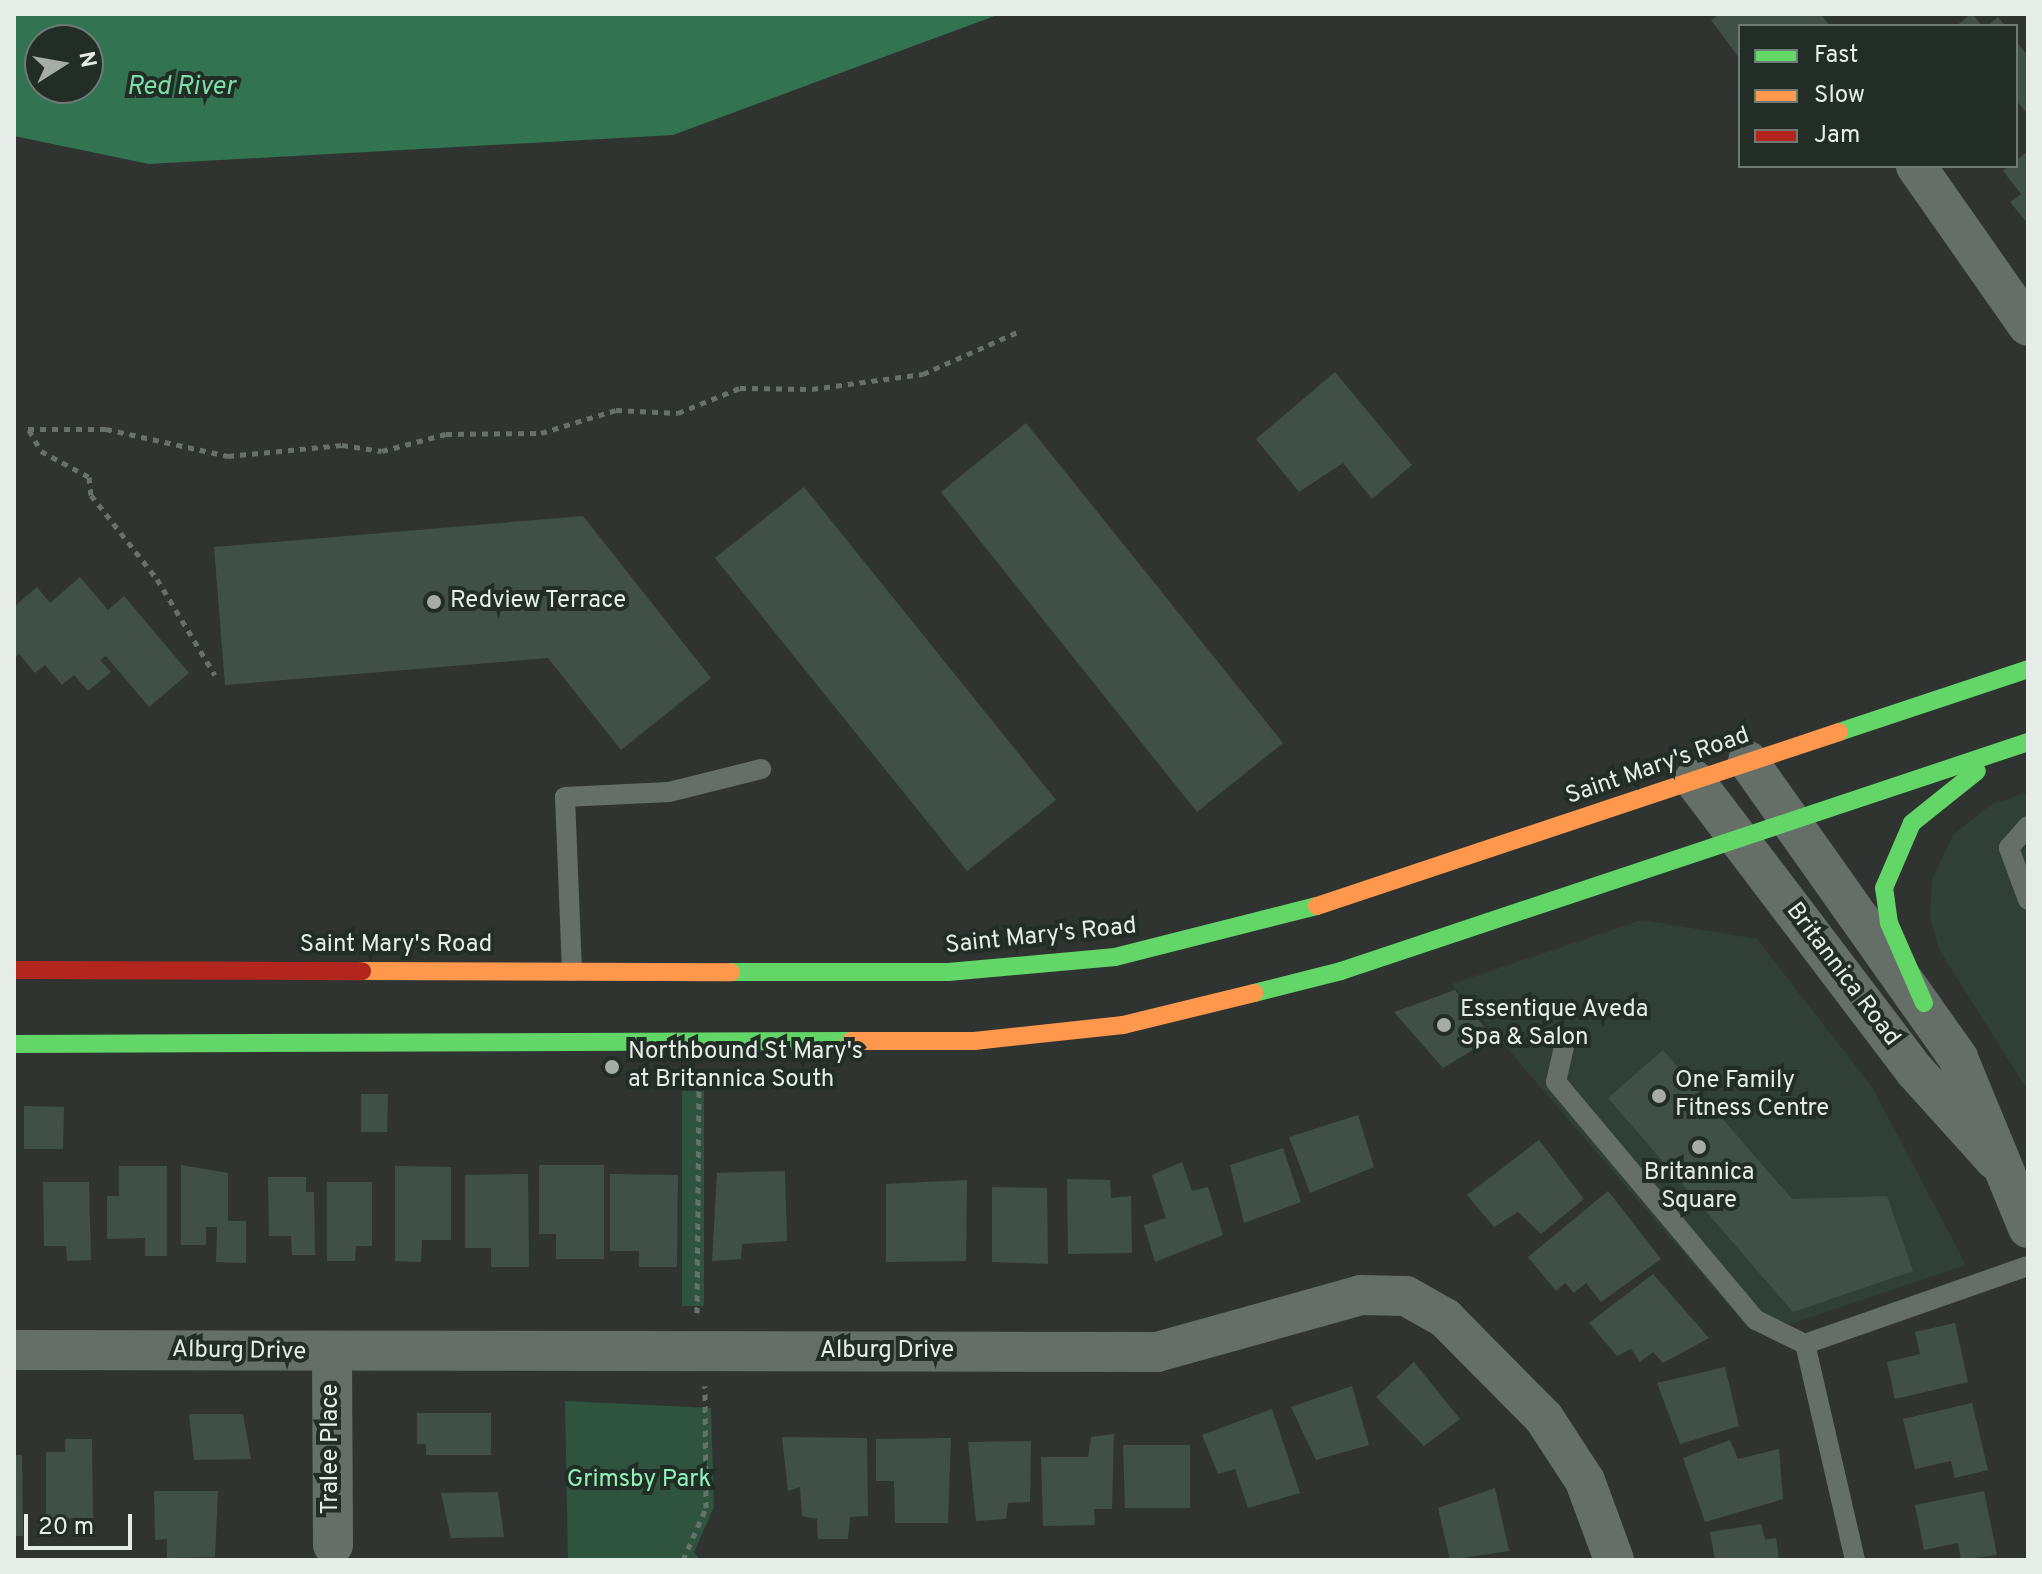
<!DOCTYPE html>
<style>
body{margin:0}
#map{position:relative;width:2042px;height:1574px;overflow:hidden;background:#2f3431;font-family:Overpass,sans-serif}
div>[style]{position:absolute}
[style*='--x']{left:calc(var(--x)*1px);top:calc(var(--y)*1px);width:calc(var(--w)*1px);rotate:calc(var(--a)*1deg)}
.built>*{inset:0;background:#314036}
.green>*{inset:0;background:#2e533e}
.water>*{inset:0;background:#327351}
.building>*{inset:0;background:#405048}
.path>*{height:5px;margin-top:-2.5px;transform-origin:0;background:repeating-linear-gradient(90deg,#68706b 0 6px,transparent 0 12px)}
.lane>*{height:20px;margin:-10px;padding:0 10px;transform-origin:10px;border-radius:10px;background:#656f68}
.street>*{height:40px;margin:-20px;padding:0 20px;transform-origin:20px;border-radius:20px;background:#656f68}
.fast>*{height:18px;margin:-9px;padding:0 9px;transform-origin:9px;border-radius:9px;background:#63d668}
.slow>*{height:18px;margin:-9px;padding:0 9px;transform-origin:9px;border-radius:9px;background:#ff974d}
.jam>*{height:18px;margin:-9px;padding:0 9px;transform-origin:9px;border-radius:9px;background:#b3261e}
.dots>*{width:22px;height:22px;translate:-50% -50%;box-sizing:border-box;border:4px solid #222d26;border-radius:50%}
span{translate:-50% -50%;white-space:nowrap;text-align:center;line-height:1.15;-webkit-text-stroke:8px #222d26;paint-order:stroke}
.poi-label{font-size:24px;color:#e6ede8}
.left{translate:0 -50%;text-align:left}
.street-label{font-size:24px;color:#e6ede8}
.park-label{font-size:24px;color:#8ff2b9}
.water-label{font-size:26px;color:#7cdfa7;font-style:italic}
.frame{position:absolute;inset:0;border:16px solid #e6ede8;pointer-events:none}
.legend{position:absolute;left:1738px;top:24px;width:280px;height:144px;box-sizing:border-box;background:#222d26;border:2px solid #707a74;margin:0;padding:10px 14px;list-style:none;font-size:24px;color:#e6ede8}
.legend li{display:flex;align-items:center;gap:16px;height:40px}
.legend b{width:40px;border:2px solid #707a74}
.north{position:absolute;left:24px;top:24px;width:80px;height:80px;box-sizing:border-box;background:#222d26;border:2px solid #707a74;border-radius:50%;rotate:79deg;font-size:22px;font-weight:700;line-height:32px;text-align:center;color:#e6ede8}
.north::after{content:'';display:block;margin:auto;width:28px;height:36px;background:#a6aca8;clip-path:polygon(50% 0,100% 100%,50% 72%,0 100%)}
.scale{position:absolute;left:24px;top:1514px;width:108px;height:36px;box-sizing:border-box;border:4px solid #e6ede8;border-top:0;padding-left:10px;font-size:24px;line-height:28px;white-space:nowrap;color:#e6ede8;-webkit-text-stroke:6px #222d26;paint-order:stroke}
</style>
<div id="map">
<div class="built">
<div style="clip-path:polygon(2028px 792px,2028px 1091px,1939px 949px,1930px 916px,1932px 880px,1953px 835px,1990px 805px)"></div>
<div style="clip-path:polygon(1642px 920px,1757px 939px,1872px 1087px,1966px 1265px,1778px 1328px,1780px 1334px,1749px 1329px,1452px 984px)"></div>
</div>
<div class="green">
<div style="clip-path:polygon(682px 1091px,704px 1091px,704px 1306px,682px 1306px)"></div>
<div style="clip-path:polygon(565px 1401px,711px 1408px,714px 1507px,694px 1552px,700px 1560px,568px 1560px)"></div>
</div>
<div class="water">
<div style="clip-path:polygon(evenodd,14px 14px,1000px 14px,673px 135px,149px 164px,14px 136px,14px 14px,40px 40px,88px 40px,88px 88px,40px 88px,40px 40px)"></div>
</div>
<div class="building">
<div style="clip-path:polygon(1720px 14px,1821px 14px,1830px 26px,1740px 26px,1740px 59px,1711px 20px)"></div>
<div style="clip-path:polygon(1973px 14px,1982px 26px,1956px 26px,1971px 14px)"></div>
<div style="clip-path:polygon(1998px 17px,2005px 26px,1987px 26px)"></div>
<div style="clip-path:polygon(2016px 41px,2028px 56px,2028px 115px,2016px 100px)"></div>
<div style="clip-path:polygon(2028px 151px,2028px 224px,2010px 202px,2021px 194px,2003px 171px)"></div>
<div style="clip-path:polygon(1335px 372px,1412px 465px,1372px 499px,1343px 463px,1299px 492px,1256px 439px)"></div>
<div style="clip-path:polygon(1026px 423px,1283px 743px,1197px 812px,941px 492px)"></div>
<div style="clip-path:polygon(804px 487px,1056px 800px,967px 871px,715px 558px)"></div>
<div style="clip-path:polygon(583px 516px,711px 678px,621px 750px,548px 658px,225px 685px,214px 547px)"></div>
<div style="clip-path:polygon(80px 577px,108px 610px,124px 596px,189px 673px,149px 707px,106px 656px,100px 660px,111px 672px,88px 691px,74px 675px,62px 685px,45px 665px,35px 673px,19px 654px,14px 658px,14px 607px,37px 587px,50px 603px)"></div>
<div style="clip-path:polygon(1455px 990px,1493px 1038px,1443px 1068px,1394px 1012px)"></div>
<div style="clip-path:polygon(1663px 1050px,1792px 1199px,1887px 1196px,1913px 1271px,1793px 1312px,1608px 1098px)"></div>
<div style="clip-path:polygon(361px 1094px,388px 1094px,387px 1132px,361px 1132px)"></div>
<div style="clip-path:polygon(24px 1106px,64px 1107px,63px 1149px,24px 1149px)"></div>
<div style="clip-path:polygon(1358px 1115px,1374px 1167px,1310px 1193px,1289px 1137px)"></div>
<div style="clip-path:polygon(1539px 1140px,1584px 1199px,1541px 1234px,1518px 1212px,1494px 1227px,1467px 1195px)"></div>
<div style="clip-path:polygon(1283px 1148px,1301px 1202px,1244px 1223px,1230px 1165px)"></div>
<div style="clip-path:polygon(1182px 1162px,1192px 1191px,1208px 1187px,1223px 1235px,1155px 1262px,1144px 1225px,1166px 1218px,1152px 1175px)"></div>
<div style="clip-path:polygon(181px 1165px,228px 1173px,228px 1221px,246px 1221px,246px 1263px,216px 1262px,217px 1227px,206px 1227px,206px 1245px,181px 1245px)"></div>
<div style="clip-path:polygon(539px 1165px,604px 1165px,604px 1259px,556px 1259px,556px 1234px,539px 1234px)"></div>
<div style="clip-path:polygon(119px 1166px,167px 1166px,167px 1256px,145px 1256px,145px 1238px,107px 1239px,107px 1196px,119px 1196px)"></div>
<div style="clip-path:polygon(395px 1166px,451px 1167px,451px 1240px,422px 1240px,421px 1262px,395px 1261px)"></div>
<div style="clip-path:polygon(785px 1171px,787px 1241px,742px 1244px,741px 1259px,712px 1261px,717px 1173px)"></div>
<div style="clip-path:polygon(528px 1174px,529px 1267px,491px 1267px,491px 1248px,465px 1248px,465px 1175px)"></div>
<div style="clip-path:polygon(610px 1174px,678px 1175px,677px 1267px,639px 1267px,639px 1251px,610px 1251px)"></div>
<div style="clip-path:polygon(268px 1177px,306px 1177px,306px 1192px,314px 1192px,315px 1255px,292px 1255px,291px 1236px,269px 1236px)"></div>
<div style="clip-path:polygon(1067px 1179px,1110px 1180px,1111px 1198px,1131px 1196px,1132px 1253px,1068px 1254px)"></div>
<div style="clip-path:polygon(967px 1180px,966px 1261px,886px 1262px,886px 1184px)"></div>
<div style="clip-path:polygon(43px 1182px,89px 1182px,91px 1260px,67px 1261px,66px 1246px,44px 1246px)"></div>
<div style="clip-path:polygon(327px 1182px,372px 1182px,372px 1246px,356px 1246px,355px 1261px,327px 1261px)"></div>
<div style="clip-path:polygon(992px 1187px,1047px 1188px,1048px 1264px,992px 1262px)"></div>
<div style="clip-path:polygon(1608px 1191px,1661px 1259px,1601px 1302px,1586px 1283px,1574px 1293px,1565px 1283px,1556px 1291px,1528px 1257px)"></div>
<div style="clip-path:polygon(1653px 1274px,1709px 1338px,1663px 1363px,1653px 1352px,1640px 1362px,1631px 1349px,1617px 1356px,1589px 1323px)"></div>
<div style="clip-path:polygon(1955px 1323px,1968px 1382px,1895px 1399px,1887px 1362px,1920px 1354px,1915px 1332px)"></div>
<div style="clip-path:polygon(1414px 1362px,1460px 1419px,1424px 1446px,1376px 1397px)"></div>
<div style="clip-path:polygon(1725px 1367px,1739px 1426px,1680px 1444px,1657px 1383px)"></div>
<div style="clip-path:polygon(1352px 1386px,1369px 1445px,1316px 1460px,1291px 1407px)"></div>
<div style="clip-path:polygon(1972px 1403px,1988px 1470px,1955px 1478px,1951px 1461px,1915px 1469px,1903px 1419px)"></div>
<div style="clip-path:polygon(1272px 1409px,1300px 1493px,1248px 1508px,1235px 1469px,1218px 1474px,1202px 1435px)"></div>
<div style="clip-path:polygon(417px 1413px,491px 1413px,491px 1455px,426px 1455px,426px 1444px,417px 1444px)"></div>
<div style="clip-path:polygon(189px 1414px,243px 1414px,251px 1459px,194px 1460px)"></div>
<div style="clip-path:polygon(1114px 1434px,1112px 1509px,1094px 1509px,1095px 1525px,1043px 1526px,1041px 1457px,1088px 1457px,1091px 1437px)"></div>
<div style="clip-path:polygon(782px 1437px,867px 1438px,868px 1516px,850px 1517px,848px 1539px,818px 1539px,817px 1519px,802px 1516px,800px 1487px,788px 1491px)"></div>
<div style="clip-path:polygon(951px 1438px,948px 1523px,895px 1523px,894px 1481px,876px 1481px,876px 1439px)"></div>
<div style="clip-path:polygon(65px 1439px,92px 1439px,93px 1518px,46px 1519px,46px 1452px,65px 1452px)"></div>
<div style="clip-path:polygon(1730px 1440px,1738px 1459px,1779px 1449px,1783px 1499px,1705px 1522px,1683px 1458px)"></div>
<div style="clip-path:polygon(1031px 1441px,1030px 1502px,1008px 1503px,1006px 1519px,976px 1521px,968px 1442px)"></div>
<div style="clip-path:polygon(1123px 1445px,1190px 1445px,1190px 1508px,1125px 1508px)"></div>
<div style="clip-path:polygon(14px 1455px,22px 1455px,23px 1536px,14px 1536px)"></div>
<div style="clip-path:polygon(1495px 1488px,1509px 1551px,1450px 1560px,1438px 1508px)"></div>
<div style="clip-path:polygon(154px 1491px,218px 1491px,215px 1557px,167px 1558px,167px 1539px,155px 1540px)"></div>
<div style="clip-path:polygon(1984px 1491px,1997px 1555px,1961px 1560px,1958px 1543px,1924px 1550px,1915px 1505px)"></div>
<div style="clip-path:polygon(498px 1492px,504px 1537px,451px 1538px,441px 1493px)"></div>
<div style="clip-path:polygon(1761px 1524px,1765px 1540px,1776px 1538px,1779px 1560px,1715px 1560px,1710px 1532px)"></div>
</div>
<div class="path">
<div style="--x:28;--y:429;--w:78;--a:0"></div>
<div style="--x:106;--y:429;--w:125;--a:12.5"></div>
<div style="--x:228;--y:456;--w:115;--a:-5.5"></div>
<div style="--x:342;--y:445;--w:40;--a:8.5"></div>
<div style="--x:382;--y:451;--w:66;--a:-14.9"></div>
<div style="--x:446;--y:434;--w:95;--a:-0.6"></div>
<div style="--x:541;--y:433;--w:78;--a:-17"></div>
<div style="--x:616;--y:410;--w:62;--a:2.8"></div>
<div style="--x:678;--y:413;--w:67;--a:-22"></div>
<div style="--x:740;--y:388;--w:72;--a:0.8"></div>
<div style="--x:812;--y:389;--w:112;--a:-7.7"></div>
<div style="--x:923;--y:374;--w:108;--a:-24"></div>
<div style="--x:29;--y:430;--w:24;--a:60"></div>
<div style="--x:41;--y:451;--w:55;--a:28.4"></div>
<div style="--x:89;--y:477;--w:18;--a:84"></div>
<div style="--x:91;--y:495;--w:107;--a:51.8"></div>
<div style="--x:157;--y:579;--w:112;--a:58.9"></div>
<div style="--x:697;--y:1313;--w:234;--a:-89.5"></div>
<div style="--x:683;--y:1560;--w:57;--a:-66.1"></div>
<div style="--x:706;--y:1508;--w:122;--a:-90.5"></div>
</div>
<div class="lane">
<div style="--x:2028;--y:826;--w:29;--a:131"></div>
<div style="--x:2009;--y:848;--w:55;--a:69.9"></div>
<div style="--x:572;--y:971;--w:174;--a:-92.3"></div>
<div style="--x:565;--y:797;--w:104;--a:-2.8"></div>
<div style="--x:669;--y:792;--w:95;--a:-14"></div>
<div style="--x:1566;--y:1038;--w:45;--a:102.8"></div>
<div style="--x:1556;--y:1082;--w:311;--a:50"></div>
<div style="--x:1756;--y:1320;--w:55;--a:26.1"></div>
<div style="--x:1855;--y:1560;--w:222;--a:-103"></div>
<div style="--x:1805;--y:1344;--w:236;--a:-19.3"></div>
</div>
<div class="street">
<div style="--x:1916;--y:166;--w:195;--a:55"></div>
<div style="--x:1748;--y:761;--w:364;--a:54.7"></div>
<div style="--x:1958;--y:1058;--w:184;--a:67.6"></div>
<div style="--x:1694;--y:780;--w:365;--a:52.8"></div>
<div style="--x:1915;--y:1071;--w:120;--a:48"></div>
<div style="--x:14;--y:1350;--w:1143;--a:0.1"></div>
<div style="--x:1157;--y:1352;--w:212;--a:-15.6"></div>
<div style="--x:1361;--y:1295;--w:45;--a:1.3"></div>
<div style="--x:1406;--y:1296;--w:45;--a:29.4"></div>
<div style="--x:1445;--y:1318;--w:141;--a:45.3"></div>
<div style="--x:1544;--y:1418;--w:75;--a:56.9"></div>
<div style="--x:1585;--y:1481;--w:84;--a:69.8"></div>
<div style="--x:332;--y:1353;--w:192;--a:89.7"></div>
</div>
<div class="fast">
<div style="--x:1839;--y:732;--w:199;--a:-18.4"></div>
<div style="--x:731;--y:972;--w:217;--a:0"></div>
<div style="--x:948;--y:972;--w:168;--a:-5.1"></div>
<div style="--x:1115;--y:957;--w:208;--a:-14.2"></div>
<div style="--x:1254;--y:993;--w:90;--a:-14.2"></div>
<div style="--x:1341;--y:971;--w:724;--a:-18.43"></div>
<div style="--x:1924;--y:1003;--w:87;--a:-113.6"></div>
<div style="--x:1889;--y:923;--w:35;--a:-98"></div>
<div style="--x:1884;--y:888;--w:71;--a:-66.7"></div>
<div style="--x:1912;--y:823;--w:83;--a:-38.7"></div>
<div style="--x:14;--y:1044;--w:837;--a:-0.21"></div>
</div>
<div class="slow">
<div style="--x:1317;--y:906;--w:550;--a:-18.43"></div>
<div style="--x:362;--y:971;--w:369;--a:0.2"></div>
<div style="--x:851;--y:1041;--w:123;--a:0"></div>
<div style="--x:974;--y:1041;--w:150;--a:-6.1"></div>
<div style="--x:1123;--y:1025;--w:135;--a:-13.7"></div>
</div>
<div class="jam">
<div style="--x:14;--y:970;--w:348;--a:0.2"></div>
</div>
<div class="dots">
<div style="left:434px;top:602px;background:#a6aca8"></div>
<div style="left:1444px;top:1025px;background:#a6aca8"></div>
<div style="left:612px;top:1067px;background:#a6aca8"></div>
<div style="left:1659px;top:1096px;background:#a6aca8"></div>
<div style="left:1699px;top:1147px;background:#a6aca8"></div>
</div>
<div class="poi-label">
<span class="left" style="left:450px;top:602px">Redview Terrace</span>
<span class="left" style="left:1460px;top:1025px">Essentique Aveda<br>Spa &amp; Salon</span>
<span class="left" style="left:628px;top:1067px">Northbound St Mary's<br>at Britannica South</span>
<span class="left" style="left:1675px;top:1096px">One Family<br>Fitness Centre</span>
<span style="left:1699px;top:1188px">Britannica<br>Square</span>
</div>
<div class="street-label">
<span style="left:1658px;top:767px;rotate:-19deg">Saint Mary's Road</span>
<span style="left:1041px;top:937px;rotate:-6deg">Saint Mary's Road</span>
<span style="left:396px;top:946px">Saint Mary's Road</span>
<span style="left:1842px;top:975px;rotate:53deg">Britannica Road</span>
<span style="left:239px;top:1352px;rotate:1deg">Alburg Drive</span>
<span style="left:887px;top:1352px">Alburg Drive</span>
<span style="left:332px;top:1449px;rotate:-90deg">Tralee Place</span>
</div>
<div class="park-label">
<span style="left:639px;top:1481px">Grimsby Park</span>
</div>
<div class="water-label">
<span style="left:181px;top:88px">Red River</span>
</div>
<div class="frame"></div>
<ul class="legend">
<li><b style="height:10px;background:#63d668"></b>Fast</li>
<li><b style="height:10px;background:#ff974d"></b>Slow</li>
<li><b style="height:10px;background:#b3261e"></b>Jam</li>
</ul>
<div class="north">N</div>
<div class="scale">20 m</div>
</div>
